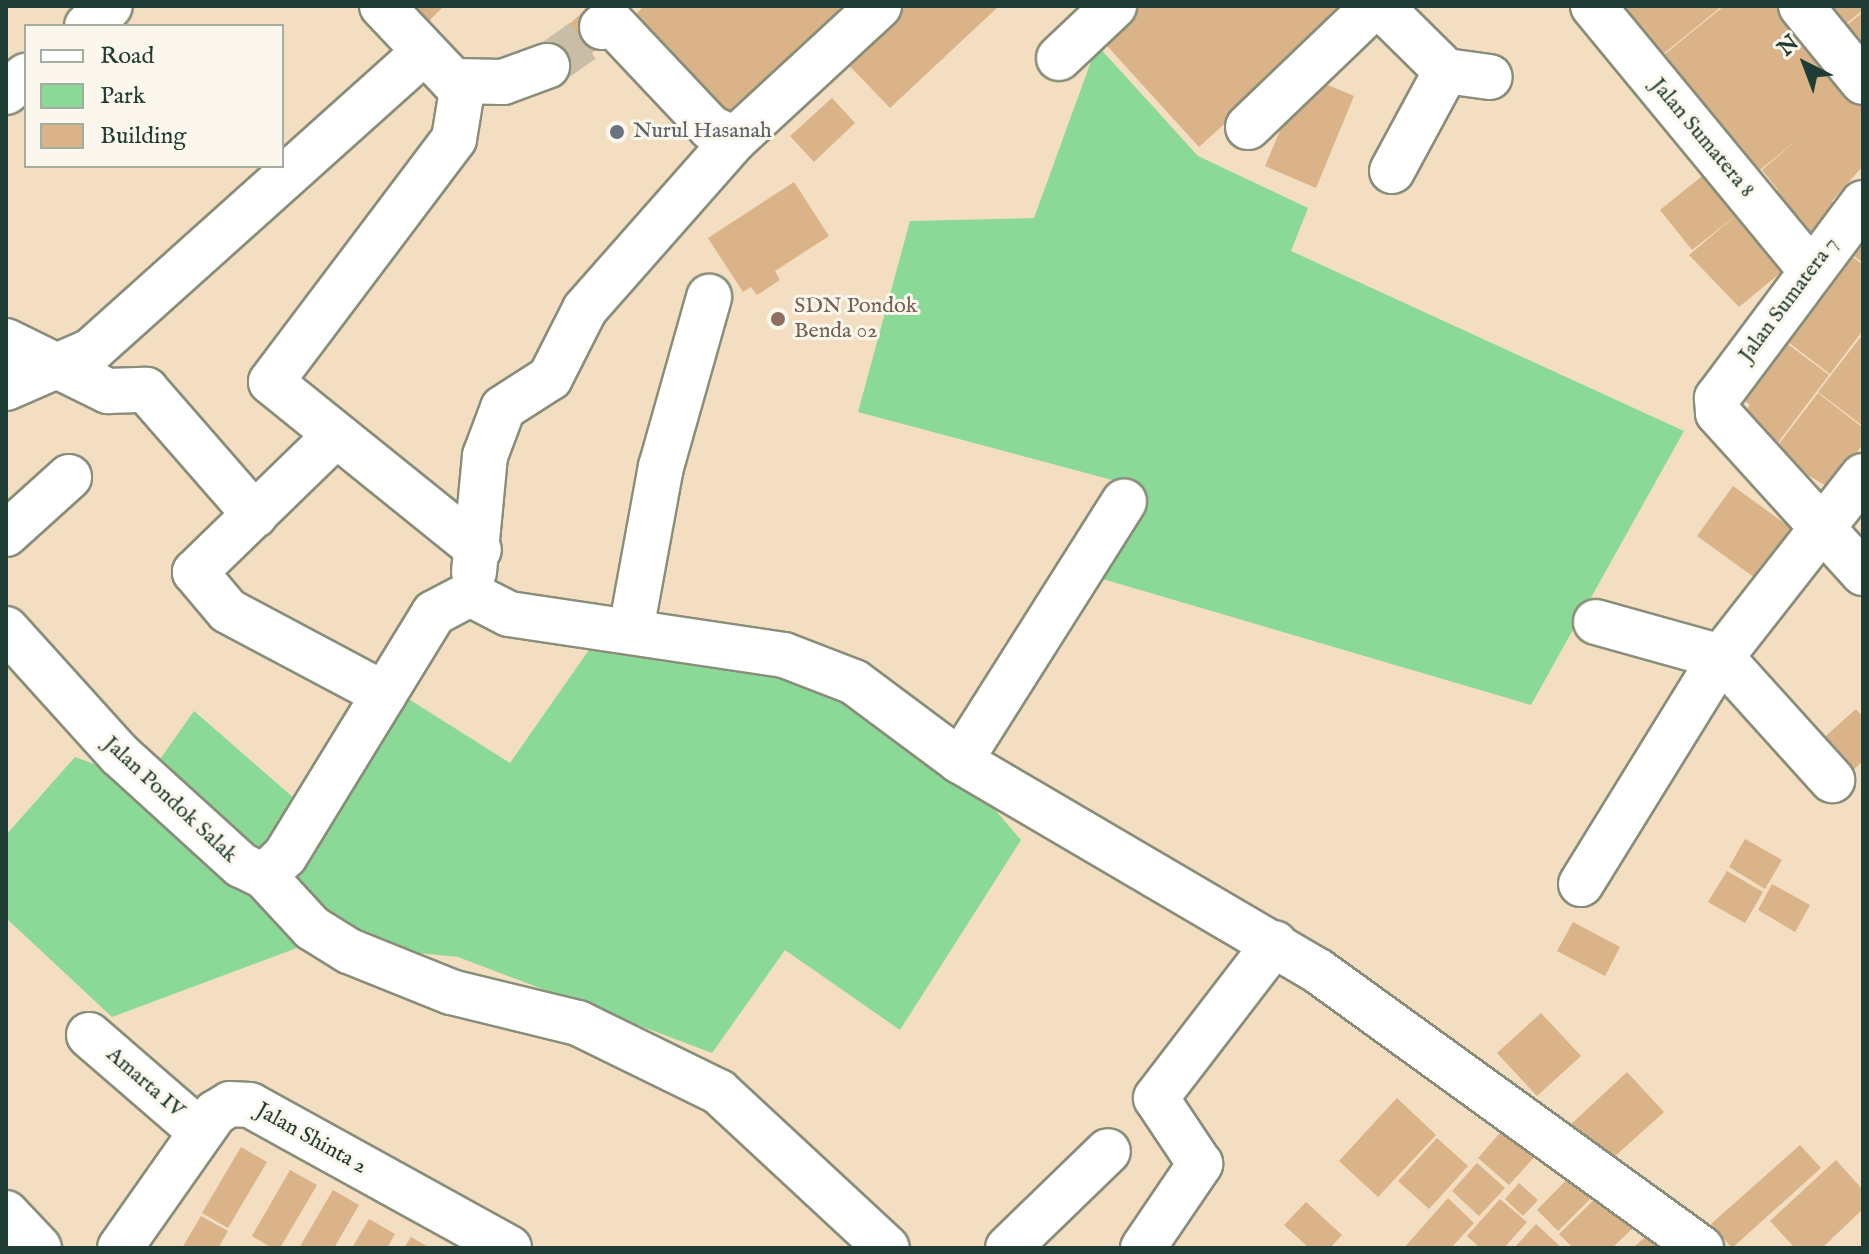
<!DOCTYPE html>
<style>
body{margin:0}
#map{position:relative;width:1869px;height:1254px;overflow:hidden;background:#f3dec1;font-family:"IM FELL English",serif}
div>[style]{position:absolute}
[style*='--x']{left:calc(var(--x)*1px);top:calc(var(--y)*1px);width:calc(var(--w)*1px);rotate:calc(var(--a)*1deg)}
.green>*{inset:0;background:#8bd997}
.building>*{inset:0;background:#dab388}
.minor-tunnel>*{height:44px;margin-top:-22px;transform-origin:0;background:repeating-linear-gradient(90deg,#c9bea5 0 44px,transparent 0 66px)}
.roads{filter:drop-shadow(2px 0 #898e7a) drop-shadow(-2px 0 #898e7a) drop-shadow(0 2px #898e7a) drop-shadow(0 -2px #898e7a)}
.minor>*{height:44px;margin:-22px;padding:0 22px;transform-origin:22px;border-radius:22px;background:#fff}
.dots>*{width:22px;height:22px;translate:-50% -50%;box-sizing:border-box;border:4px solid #fbf7ec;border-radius:50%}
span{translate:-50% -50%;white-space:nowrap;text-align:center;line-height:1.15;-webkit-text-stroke:6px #fbf7ec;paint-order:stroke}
.worship-label{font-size:22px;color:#5b616d}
.left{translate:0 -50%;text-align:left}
.street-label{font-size:22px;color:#1f3d34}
.education-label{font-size:22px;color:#785e54}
.frame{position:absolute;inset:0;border:8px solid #1f3d34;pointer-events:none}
.legend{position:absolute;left:24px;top:24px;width:260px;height:144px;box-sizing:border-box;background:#fbf7ec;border:2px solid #a3ada2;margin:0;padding:10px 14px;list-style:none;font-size:24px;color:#1f3d34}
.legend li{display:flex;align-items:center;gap:16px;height:40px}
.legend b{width:40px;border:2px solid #a3ada2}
.north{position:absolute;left:1765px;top:24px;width:80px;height:80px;-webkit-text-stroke:6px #fbf7ec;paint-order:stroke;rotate:318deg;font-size:22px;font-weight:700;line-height:32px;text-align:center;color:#1f3d34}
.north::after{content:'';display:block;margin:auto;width:28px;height:36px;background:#1f3d34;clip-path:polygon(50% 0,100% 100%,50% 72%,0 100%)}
</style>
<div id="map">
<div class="green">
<div style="clip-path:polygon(1097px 45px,1198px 156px,1308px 208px,1291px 251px,1684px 431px,1531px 705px,1079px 572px,1116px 481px,858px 412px,910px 221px,1034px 218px)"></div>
<div style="clip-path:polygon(598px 637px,825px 660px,942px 748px,1021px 840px,900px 1030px,785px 950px,712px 1053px,458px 957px,313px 942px,112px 1017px,6px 918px,6px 835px,75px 757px,144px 782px,194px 711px,303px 806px,388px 686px,510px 763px)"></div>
</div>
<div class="building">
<div style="clip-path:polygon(411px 6px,444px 6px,428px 22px)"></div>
<div style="clip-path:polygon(644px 6px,855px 6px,732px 123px,632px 18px)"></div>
<div style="clip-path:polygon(895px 6px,999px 6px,890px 108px,841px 57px)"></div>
<div style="clip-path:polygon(1134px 6px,1348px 6px,1351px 9px,1199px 147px,1099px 37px)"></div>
<div style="clip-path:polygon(1610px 6px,1722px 6px,1651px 64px)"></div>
<div style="clip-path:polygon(1724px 6px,1784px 6px,1863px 104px,1863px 166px,1832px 201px,1843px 215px,1808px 243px,1771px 196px,1778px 190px,1762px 170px,1798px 139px,1750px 178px,1736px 161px,1746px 153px,1739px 144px,1729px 152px,1654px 63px)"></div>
<div style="clip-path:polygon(1808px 6px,1863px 6px,1863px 10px,1832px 35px)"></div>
<div style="clip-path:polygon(586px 9px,614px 40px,555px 74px,537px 54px)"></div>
<div style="clip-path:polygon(1863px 12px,1863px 63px,1833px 36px)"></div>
<div style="clip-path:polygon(1304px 75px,1354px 96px,1316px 188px,1265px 166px)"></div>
<div style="clip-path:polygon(832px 98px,855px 123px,814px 162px,790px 136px)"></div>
<div style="clip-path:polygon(1712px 168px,1790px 265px,1739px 307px,1689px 255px,1740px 212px,1692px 250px,1660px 210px)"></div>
<div style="clip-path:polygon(794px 182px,829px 236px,775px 271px,780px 280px,757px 295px,751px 287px,743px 292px,708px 238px)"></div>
<div style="clip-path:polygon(1863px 212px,1863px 263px,1844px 248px)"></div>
<div style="clip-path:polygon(1839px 246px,1863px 265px,1863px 330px,1830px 374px,1784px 339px,1810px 284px,1830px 297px,1811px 283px)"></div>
<div style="clip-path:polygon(1773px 333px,1829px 375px,1770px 453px,1734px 426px,1750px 405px,1730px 389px)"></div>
<div style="clip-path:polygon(1863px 334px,1863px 426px,1818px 392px)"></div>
<div style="clip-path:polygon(1818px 393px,1863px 428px,1863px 444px,1830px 488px,1771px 454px)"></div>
<div style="clip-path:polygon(1733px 486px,1798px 533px,1762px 583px,1697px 536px)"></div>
<div style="clip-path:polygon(1856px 709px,1863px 717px,1863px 761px,1840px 782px,1810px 750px)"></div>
<div style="clip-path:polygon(1745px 839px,1782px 860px,1765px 889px,1729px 867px)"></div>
<div style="clip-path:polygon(1727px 871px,1763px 892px,1745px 923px,1708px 902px)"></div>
<div style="clip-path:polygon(1772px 884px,1810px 905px,1795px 932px,1758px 910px)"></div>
<div style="clip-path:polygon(1573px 922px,1620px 947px,1605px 976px,1557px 951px)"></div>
<div style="clip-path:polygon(1541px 1013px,1581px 1056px,1537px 1096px,1497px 1053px)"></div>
<div style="clip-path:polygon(1627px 1072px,1664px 1112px,1603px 1167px,1567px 1128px)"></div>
<div style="clip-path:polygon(1397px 1098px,1436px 1135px,1378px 1197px,1339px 1161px)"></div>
<div style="clip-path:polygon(1506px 1126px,1538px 1153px,1509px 1185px,1478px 1158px)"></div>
<div style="clip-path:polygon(1437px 1138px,1468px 1166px,1429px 1209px,1398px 1181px)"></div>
<div style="clip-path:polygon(1800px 1145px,1821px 1168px,1732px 1248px,1711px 1224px)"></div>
<div style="clip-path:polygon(241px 1147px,267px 1162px,228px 1228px,202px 1213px)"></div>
<div style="clip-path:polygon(1836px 1160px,1863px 1190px,1863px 1209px,1822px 1248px,1795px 1248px,1770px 1221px)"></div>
<div style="clip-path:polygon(1477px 1163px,1505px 1188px,1479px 1216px,1452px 1191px)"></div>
<div style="clip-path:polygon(290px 1170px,317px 1185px,280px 1248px,272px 1248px,252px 1236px)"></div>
<div style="clip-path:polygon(1575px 1171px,1597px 1192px,1558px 1231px,1537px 1210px)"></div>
<div style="clip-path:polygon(1519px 1183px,1538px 1200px,1523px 1216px,1505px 1199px)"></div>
<div style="clip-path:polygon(333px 1190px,359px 1205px,334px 1248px,299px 1248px)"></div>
<div style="clip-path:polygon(1601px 1193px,1634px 1227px,1612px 1248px,1573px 1248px,1559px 1234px)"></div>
<div style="clip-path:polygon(1448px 1198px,1474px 1223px,1451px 1248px,1404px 1248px)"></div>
<div style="clip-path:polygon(1500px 1199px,1527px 1222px,1504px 1248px,1480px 1248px,1467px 1236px)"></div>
<div style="clip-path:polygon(1306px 1202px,1342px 1235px,1330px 1248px,1309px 1248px,1284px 1225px)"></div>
<div style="clip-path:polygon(201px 1216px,228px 1231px,218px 1248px,182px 1248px)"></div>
<div style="clip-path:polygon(369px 1219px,395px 1234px,387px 1248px,352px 1248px)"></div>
<div style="clip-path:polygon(1536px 1224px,1562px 1248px,1514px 1248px)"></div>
<div style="clip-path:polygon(1655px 1228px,1674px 1248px,1633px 1248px)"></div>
<div style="clip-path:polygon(411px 1237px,430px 1248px,404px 1248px)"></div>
</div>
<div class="minor-tunnel">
<div style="--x:547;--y:66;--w:67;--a:-35.3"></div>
</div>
<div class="roads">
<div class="minor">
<div style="--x:382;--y:6;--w:103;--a:46.6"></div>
<div style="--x:453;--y:81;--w:50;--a:1.1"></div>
<div style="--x:503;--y:82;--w:47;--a:-20"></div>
<div style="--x:1380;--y:6;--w:93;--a:44.6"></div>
<div style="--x:1446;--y:71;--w:44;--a:7.8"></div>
<div style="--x:1593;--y:6;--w:342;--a:50.5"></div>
<div style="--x:1801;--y:6;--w:98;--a:50.8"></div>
<div style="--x:87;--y:26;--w:30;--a:-41"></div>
<div style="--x:602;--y:27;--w:10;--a:-37"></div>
<div style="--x:610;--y:21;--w:147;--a:46.7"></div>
<div style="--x:711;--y:128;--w:26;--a:25"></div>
<div style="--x:735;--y:139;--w:196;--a:-42.7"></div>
<div style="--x:1059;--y:58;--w:76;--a:-43.4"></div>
<div style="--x:463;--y:84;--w:56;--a:99.3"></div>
<div style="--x:454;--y:139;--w:304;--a:127"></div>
<div style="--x:271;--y:382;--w:267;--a:38.9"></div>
<div style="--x:6;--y:92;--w:26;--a:-39"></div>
<div style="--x:1248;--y:127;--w:175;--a:-43.8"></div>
<div style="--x:1392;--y:171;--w:114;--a:-61.6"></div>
<div style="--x:1863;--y:203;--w:244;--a:126.8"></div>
<div style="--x:1717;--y:398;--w:15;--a:86"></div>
<div style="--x:1718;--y:413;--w:216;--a:47.8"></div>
<div style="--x:6;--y:341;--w:114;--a:26.1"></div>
<div style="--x:108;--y:391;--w:38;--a:-2"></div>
<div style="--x:146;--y:390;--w:166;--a:48.9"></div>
<div style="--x:6;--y:388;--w:93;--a:-23.5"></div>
<div style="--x:91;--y:351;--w:446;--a:-41.9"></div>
<div style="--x:334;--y:437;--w:194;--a:135.8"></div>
<div style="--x:195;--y:572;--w:51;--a:49.8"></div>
<div style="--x:228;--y:611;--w:177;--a:28"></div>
<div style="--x:6;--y:534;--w:85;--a:-42.1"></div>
<div style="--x:474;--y:572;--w:117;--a:-84.6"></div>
<div style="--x:485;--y:456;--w:51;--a:-69.4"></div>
<div style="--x:503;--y:408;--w:56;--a:-32.6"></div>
<div style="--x:550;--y:378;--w:77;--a:-63.1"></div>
<div style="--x:585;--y:309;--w:227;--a:-48.6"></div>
<div style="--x:470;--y:594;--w:44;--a:27.1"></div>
<div style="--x:509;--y:614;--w:278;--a:8.5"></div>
<div style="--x:784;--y:655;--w:75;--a:21.1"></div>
<div style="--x:854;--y:682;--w:132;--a:36.7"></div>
<div style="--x:960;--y:761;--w:415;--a:30.4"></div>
<div style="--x:1318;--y:971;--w:473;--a:35.9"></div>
<div style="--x:1596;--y:622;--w:130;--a:15.6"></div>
<div style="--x:1721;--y:657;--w:166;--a:47.9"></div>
<div style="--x:6;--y:629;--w:170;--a:47.9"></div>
<div style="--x:120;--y:755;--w:164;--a:42.3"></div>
<div style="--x:241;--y:865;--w:25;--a:26"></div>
<div style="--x:264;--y:876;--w:29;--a:-44"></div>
<div style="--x:285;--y:856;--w:285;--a:-58.5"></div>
<div style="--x:434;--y:613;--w:41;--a:-27.8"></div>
<div style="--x:631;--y:630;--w:166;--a:-79.6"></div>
<div style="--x:661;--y:467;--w:177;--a:-74.2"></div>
<div style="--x:960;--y:761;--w:307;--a:-57.7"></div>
<div style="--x:264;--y:876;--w:71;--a:47.3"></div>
<div style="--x:312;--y:928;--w:44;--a:31.9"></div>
<div style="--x:349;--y:951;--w:110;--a:21.9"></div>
<div style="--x:451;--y:992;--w:131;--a:13.7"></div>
<div style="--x:578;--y:1023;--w:157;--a:26.1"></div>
<div style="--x:719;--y:1092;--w:229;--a:42.9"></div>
<div style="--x:1581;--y:884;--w:267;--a:-58.3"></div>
<div style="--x:1721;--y:657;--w:230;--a:-51.9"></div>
<div style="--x:89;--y:1035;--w:148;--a:40.9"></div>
<div style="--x:6;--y:1213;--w:48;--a:46.7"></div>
<div style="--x:120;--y:1248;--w:165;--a:-54.9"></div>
<div style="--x:215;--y:1113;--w:17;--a:-31"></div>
<div style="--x:230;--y:1104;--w:20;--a:3"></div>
<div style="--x:250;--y:1105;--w:296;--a:28.9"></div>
<div style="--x:1008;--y:1248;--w:139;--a:-44.1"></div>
<div style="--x:1143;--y:1248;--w:102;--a:-55.8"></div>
<div style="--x:1200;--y:1164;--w:79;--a:-123.7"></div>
<div style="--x:1156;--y:1098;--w:195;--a:-52.5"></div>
</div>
</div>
<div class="dots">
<div style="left:617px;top:132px;background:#6b7280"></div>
<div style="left:778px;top:319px;background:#8d6e63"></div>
</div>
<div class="worship-label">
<span class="left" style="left:633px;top:132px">Nurul Hasanah</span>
</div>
<div class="street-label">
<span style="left:1702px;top:138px;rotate:50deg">Jalan Sumatera 8</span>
<span style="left:1789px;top:300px;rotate:-53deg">Jalan Sumatera 7</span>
<span style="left:170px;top:800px;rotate:43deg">Jalan Pondok Salak</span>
<span style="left:145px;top:1083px;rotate:41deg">Amarta IV</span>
<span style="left:311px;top:1139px;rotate:29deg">Jalan Shinta 2</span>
</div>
<div class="education-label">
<span class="left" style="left:794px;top:319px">SDN Pondok<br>Benda 02</span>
</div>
<div class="frame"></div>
<ul class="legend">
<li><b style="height:10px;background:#fff"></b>Road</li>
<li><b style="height:22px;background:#8bd997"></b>Park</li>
<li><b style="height:22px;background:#dab388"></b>Building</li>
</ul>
<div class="north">N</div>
</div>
